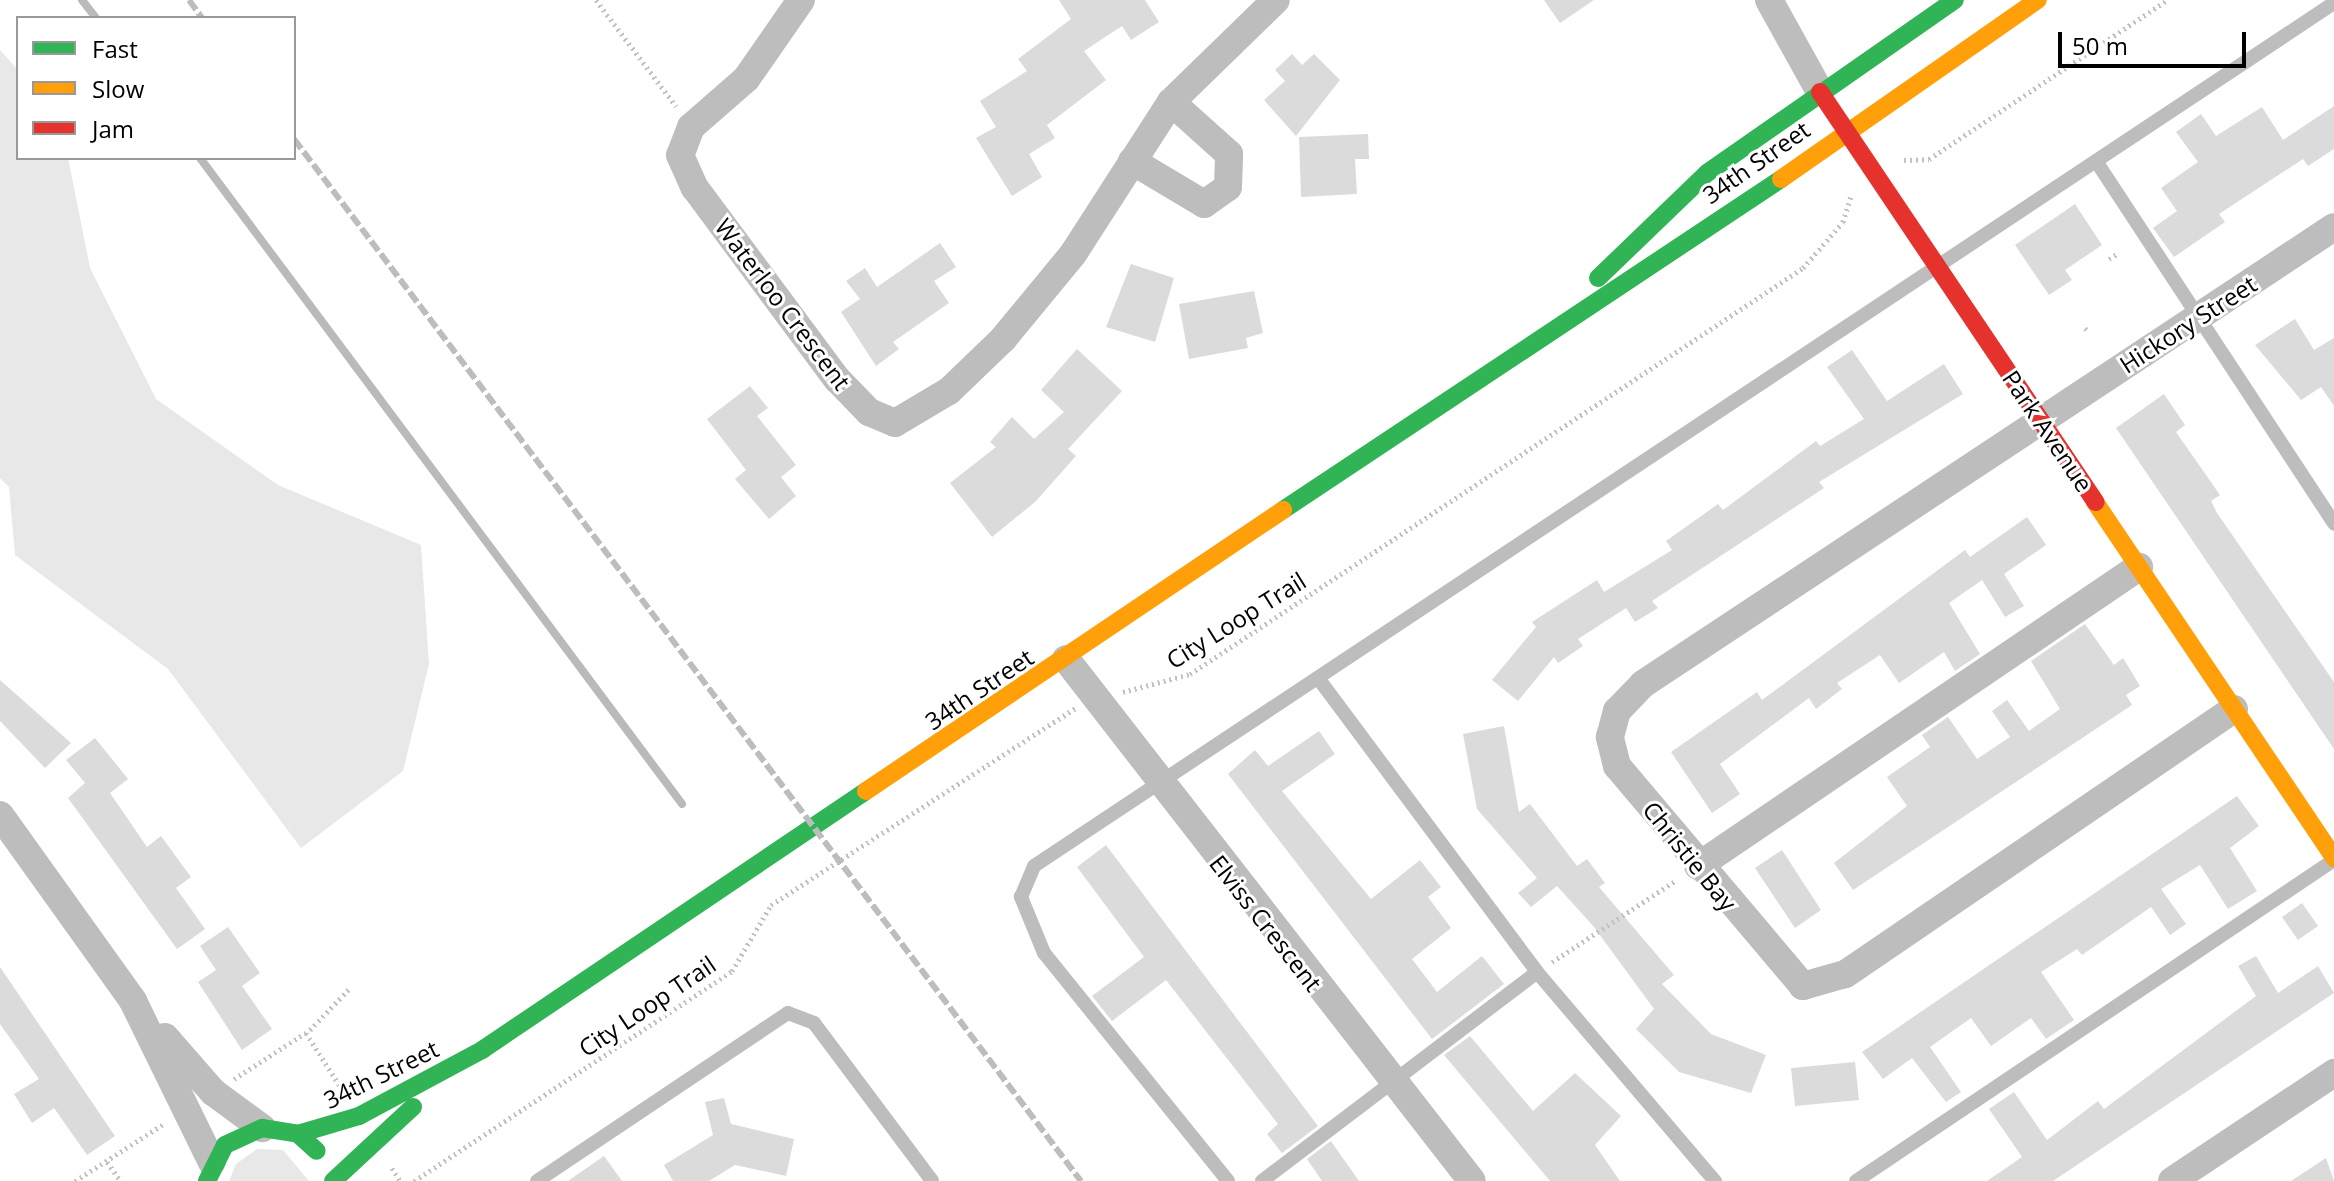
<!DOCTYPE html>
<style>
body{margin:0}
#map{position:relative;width:2334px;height:1181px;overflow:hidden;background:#fff;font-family:"Open Sans",sans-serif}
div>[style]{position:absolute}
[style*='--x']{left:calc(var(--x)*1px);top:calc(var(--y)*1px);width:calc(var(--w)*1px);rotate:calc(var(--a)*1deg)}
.green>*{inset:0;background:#e8e8e8}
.stream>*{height:8px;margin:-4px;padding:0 4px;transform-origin:4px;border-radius:4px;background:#bababa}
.building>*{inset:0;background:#dbdbdb}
.path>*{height:5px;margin-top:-2.5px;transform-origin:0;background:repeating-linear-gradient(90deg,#c2c2c2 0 2px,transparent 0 6px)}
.lane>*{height:14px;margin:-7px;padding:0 7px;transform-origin:7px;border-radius:7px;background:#bdbdbd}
.street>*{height:28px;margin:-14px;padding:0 14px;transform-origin:14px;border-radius:14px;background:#bdbdbd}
.fast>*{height:18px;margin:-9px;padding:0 9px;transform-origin:9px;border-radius:9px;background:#30b455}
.slow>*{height:18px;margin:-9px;padding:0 9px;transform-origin:9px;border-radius:9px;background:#ff9f0a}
.jam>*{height:18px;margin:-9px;padding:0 9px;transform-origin:9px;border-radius:9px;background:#e5322d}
.rail>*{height:6px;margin-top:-3px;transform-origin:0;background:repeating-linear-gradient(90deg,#bdbdbd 0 12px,transparent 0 16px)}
span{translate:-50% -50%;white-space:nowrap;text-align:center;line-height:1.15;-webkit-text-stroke:6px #fff;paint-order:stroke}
.street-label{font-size:24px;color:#000}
.legend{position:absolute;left:16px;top:16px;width:280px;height:144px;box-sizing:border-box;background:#fff;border:2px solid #999;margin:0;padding:10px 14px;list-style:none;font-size:24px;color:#000}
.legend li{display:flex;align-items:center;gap:16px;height:40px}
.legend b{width:40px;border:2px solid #999}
.scale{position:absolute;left:2058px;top:32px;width:188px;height:36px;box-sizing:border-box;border:4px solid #000;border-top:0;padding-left:10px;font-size:24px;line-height:28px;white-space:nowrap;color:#000;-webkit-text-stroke:6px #fff;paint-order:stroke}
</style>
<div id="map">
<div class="green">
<div style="clip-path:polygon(0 50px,18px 70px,18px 158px,68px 158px,90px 268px,156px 399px,278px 485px,421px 545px,429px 664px,403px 771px,301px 848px,168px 669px,15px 555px,9px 487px,0 478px)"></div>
<div style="clip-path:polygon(257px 1149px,283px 1150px,309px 1181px,229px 1181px,236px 1164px)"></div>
</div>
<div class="stream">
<div style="--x:82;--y:0;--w:23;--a:52"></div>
<div style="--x:200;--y:158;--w:806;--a:53.27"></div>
</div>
<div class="building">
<div style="clip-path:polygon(1059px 0,1145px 0,1159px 22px,1131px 40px,1122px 26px,1084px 51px,1106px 80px,1047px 125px,1055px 138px,1029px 154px,1042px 177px,1012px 196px,976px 138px,996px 127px,980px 101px,1027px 71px,1018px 59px,1071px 19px)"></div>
<div style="clip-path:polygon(1544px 0,1594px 0,1560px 23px)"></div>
<div style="clip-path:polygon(1292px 54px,1302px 65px,1314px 54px,1340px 80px,1296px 136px,1264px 100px,1285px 81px,1275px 70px)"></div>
<div style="clip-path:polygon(2334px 106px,2334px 149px,2308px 166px,2303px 159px,2219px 214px,2225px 222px,2174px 257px,2153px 228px,2177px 211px,2161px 188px,2198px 162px,2176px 132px,2201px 114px,2216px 136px,2262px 107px,2283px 140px)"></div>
<div style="clip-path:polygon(1368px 134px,1369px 159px,1355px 159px,1357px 194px,1301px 197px,1299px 137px)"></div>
<div style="clip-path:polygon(2075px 204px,2102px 245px,2065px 270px,2072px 280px,2049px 295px,2015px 245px)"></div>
<div style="clip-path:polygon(940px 243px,956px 267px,934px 281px,949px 303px,893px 342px,899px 349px,876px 366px,841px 312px,860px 299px,846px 281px,865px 268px,877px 287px)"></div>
<div style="clip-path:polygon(1131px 264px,1174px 278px,1155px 342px,1106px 327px)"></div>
<div style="clip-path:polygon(1254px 291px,1263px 333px,1246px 338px,1248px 348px,1189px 359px,1179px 304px)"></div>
<div style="clip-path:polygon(2295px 319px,2314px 350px,2334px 338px,2334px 406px,2321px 387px,2301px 400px,2255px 345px)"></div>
<div style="clip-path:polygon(1077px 349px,1122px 391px,1068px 449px,1076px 456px,1035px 502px,992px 537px,950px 483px,996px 447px,990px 442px,1012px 417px,1034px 439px,1064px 412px,1041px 390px)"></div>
<div style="clip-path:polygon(1852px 350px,1887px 401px,1944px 364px,1963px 394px,1819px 482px,1824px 488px,1652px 601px,1658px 608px,1635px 622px,1626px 608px,1578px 639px,1583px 646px,1558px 663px,1554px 657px,1518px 701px,1492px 680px,1536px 627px,1532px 622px,1597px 580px,1604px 592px,1672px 550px,1666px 541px,1718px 504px,1723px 510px,1816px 441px,1820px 446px,1864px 419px,1827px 367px)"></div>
<div style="clip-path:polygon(750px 386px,768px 408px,757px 416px,796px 465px,781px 477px,796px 496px,769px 519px,735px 479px,746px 470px,707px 419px)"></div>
<div style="clip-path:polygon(2164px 394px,2185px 425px,2176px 432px,2220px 495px,2211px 501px,2217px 513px,2334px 682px,2334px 749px,2116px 428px)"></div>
<div style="clip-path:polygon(2027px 517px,2046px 545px,2004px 574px,2024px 606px,2005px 617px,1982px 580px,1949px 603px,1980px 654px,1955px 671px,1944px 652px,1899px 683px,1880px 655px,1837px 683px,1842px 689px,1816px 709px,1809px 698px,1720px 764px,1740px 794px,1712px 813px,1671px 752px,1757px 692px,1762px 700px,1965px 550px,1970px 557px)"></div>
<div style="clip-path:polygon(2085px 624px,2114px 665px,2123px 658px,2140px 686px,2126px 695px,2132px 705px,1853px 890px,1834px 863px,1907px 806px,1887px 777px,1930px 747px,1922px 735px,1948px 717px,1977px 759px,2010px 737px,1992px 711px,2007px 700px,2029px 731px,2060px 709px,2031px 661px)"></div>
<div style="clip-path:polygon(0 680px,71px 743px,45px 768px,0 721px)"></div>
<div style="clip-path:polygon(1504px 726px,1519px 812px,1530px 804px,1577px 866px,1587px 859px,1605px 883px,1599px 887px,1674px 975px,1662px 984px,1711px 1034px,1766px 1055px,1751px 1093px,1679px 1072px,1636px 1029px,1654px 1009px,1594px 927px,1557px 886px,1531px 907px,1518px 893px,1537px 878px,1477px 809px,1463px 734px)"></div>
<div style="clip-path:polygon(1319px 731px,1335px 754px,1282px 791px,1371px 899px,1420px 860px,1441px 887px,1428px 897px,1451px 928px,1412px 959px,1437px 992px,1482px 956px,1504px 984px,1432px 1039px,1228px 774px,1255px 750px,1268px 766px)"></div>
<div style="clip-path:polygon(95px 738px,128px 779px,110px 793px,147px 847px,161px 836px,191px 877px,176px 888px,205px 929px,177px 949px,68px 798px,85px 783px,66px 760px)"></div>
<div style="clip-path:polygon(2237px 796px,2259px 826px,2230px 848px,2257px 891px,2228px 909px,2200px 865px,2161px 889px,2186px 924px,2170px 935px,2151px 907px,2082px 955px,2077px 949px,2041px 972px,2074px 1020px,2046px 1039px,2031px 1018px,1991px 1046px,1971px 1018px,1930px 1047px,1961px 1092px,1946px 1102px,1912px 1058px,1883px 1079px,1862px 1052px)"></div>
<div style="clip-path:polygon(1106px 845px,1318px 1126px,1282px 1153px,1267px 1134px,1278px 1124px,1166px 980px,1112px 1021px,1092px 996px,1144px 957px,1077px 867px)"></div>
<div style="clip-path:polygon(1782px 850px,1821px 910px,1795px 928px,1755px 868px)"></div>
<div style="clip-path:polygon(2302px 903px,2318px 926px,2298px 940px,2282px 917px)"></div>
<div style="clip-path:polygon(228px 927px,260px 973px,242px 986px,272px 1029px,242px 1050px,198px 982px,216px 970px,200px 946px)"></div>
<div style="clip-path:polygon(2256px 956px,2278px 993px,2318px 966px,2334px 993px,2053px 1181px,1987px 1181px,2022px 1157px,1989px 1109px,2014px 1092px,2047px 1140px,2098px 1101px,2104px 1109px,2256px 996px,2238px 966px)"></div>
<div style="clip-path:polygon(0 967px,115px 1136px,87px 1155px,54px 1108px,32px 1123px,14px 1094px,39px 1079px,0 1024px)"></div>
<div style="clip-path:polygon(1470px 1036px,1533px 1111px,1575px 1073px,1621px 1116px,1595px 1145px,1620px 1181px,1550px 1181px,1444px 1055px)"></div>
<div style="clip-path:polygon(1855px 1062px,1859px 1100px,1795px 1106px,1791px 1068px)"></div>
<div style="clip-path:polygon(724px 1098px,731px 1124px,794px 1139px,786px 1176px,735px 1165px,709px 1181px,673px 1181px,664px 1165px,713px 1135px,705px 1102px)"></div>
<div style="clip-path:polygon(1331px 1141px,1335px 1147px,1359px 1181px,1322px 1181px,1307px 1159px)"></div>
<div style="clip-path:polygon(604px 1156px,622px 1181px,568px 1181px)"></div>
<div style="clip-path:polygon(2326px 1158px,2334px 1181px,2291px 1181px)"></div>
</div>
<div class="path">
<div style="--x:596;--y:0;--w:133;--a:53"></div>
<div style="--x:1904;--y:160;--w:25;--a:-2"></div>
<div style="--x:1929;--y:159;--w:286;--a:-33.7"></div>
<div style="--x:2109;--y:259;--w:9;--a:-32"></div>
<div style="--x:2085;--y:328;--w:4;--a:45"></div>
<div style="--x:1123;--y:692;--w:69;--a:-15"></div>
<div style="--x:1190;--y:674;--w:735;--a:-33.52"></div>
<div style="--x:1803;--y:268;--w:61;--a:-49"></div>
<div style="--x:1843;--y:222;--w:27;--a:-73"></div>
<div style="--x:1552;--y:962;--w:149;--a:-33.3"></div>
<div style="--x:306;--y:1033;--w:67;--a:57.3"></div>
<div style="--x:234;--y:1079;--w:90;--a:-32.8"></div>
<div style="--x:310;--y:1030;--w:58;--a:-46.4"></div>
<div style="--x:107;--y:1162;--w:24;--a:54"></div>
<div style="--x:392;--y:1168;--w:15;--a:58"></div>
<div style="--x:75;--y:1181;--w:107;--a:-32.8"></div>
<div style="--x:414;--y:1181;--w:381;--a:-33.4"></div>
<div style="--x:732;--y:971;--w:77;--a:-59.4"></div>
<div style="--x:771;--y:905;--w:363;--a:-32.9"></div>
</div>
<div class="lane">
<div style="--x:2096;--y:161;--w:434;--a:56.7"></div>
<div style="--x:1318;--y:678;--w:367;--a:53.3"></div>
<div style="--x:1537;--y:972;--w:275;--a:49.6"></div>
<div style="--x:537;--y:1181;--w:302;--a:-33.8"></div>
<div style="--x:788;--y:1013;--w:28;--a:21"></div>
<div style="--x:814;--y:1023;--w:197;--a:53.2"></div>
<div style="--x:1228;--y:1181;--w:293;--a:-128.9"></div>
<div style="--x:1044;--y:953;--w:61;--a:-112.3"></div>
<div style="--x:1021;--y:897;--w:34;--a:-67"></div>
<div style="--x:1034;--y:866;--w:1560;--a:-33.58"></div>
<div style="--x:1262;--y:1181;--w:345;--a:-37.2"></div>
<div style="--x:1856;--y:1181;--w:576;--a:-33.88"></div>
</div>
<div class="street">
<div style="--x:801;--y:0;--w:96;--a:124.8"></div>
<div style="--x:746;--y:79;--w:73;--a:138.9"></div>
<div style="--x:691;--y:127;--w:30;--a:111"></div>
<div style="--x:680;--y:155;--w:36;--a:66"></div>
<div style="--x:695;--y:188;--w:238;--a:53.4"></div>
<div style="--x:837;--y:379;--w:46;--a:45.9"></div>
<div style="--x:869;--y:412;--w:28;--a:23"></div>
<div style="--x:895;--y:423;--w:63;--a:-30.7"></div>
<div style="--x:949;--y:391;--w:75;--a:-43.9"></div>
<div style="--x:1003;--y:339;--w:110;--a:-50.5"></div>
<div style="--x:1073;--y:254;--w:181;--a:-57.2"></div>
<div style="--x:1171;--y:102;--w:146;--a:-44.2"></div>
<div style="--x:1769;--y:0;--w:105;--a:61"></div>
<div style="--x:1132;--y:161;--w:84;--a:30.8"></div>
<div style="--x:1204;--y:204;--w:29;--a:-35"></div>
<div style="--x:1228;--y:187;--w:33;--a:-88"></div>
<div style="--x:1229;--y:154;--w:78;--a:-138.1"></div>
<div style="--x:1066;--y:659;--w:661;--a:52.13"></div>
<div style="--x:2234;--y:709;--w:471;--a:145.7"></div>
<div style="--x:1845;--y:974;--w:44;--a:164.1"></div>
<div style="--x:1803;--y:986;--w:288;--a:-130.2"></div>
<div style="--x:1617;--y:766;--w:30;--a:-104"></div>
<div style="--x:1610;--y:737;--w:27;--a:-75"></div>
<div style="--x:1617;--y:711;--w:37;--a:-46"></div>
<div style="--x:1643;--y:684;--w:828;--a:-33.48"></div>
<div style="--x:0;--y:815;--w:229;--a:54.4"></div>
<div style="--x:133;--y:1001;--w:179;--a:63.9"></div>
<div style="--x:1698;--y:866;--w:533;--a:-34.14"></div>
<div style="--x:165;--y:1037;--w:73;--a:48.9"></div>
<div style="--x:213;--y:1092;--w:61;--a:36.3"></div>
<div style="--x:2172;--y:1181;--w:195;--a:-33.7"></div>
</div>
<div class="fast">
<div style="--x:1598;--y:278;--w:151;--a:-43.9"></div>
<div style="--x:1707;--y:173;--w:302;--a:-34.9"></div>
<div style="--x:1283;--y:510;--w:598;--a:-33.61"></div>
<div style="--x:298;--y:1134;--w:64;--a:-16.4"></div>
<div style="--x:359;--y:1116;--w:140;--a:-28.2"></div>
<div style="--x:482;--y:1050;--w:463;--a:-34"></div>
<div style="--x:207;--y:1181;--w:40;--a:-63.4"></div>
<div style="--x:225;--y:1145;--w:41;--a:-24.7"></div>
<div style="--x:262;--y:1128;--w:36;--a:9"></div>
<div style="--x:298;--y:1134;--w:25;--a:42"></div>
<div style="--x:333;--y:1181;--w:109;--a:-42.8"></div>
</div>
<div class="slow">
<div style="--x:1781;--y:179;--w:313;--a:-34.9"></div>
<div style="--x:2095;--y:502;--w:429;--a:56.1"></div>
<div style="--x:866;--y:791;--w:503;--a:-33.97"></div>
</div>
<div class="jam">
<div style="--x:1820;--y:92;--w:494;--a:56.1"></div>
</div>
<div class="rail">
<div style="--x:189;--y:0;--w:22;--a:54"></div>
<div style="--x:294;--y:139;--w:1306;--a:52.94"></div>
</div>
<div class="street-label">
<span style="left:1756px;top:162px;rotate:-35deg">34th Street</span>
<span style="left:783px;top:304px;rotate:53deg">Waterloo Crescent</span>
<span style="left:2188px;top:324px;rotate:-33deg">Hickory Street</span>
<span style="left:2048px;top:431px;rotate:56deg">Park Avenue</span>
<span style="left:1236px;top:620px;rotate:-32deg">City Loop Trail</span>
<span style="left:979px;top:689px;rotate:-34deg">34th Street</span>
<span style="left:1690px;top:856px;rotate:51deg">Christie Bay</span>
<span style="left:1266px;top:923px;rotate:52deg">Elviss Crescent</span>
<span style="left:647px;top:1006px;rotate:-34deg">City Loop Trail</span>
<span style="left:381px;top:1074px;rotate:-26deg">34th Street</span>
</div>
<ul class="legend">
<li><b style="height:10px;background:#30b455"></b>Fast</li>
<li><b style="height:10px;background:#ff9f0a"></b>Slow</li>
<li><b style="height:10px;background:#e5322d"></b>Jam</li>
</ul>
<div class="scale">50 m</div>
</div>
